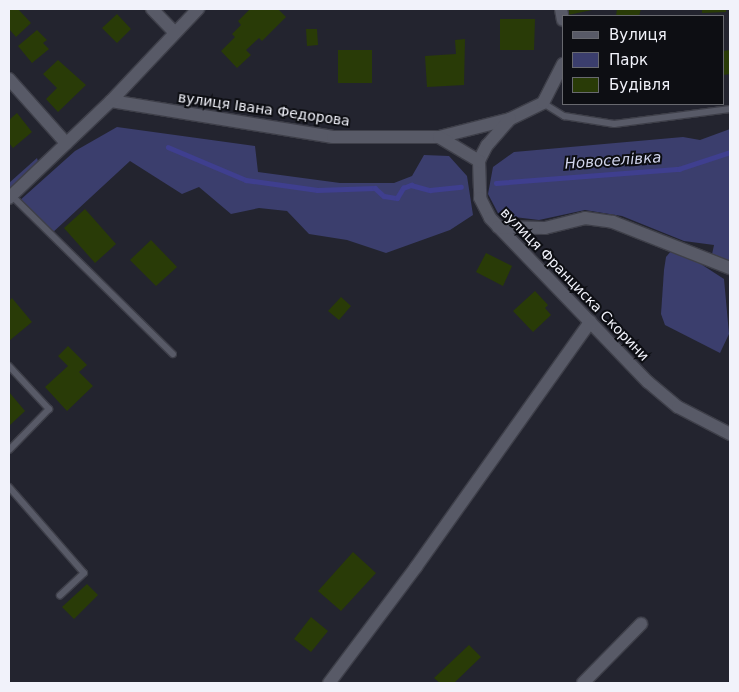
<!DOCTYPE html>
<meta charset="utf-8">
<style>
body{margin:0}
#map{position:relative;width:739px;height:692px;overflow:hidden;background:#23242f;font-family:"DejaVu Sans",sans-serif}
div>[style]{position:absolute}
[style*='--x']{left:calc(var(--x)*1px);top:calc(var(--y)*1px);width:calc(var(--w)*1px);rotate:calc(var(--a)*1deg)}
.green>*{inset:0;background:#3b3e6d}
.stream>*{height:4.5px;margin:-2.25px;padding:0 2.25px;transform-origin:2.25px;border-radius:2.25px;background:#3f3f8f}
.building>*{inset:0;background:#293b07}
.roads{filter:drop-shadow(1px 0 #3e3f49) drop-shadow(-1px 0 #3e3f49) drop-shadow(0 1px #3e3f49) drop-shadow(0 -1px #3e3f49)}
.lane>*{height:6px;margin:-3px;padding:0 3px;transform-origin:3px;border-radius:3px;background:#585a67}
.street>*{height:12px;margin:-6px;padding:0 6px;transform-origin:6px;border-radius:6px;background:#585a67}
span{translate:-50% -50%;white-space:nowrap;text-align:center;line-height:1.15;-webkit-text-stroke:4px #0d0e13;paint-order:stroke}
.street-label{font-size:14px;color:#f1f2fa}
.water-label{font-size:15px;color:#d1d5ec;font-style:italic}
.frame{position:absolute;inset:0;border:10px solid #f1f2fa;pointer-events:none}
.legend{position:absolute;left:562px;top:15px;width:162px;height:90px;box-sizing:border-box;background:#0d0e13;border:1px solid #68696f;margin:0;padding:6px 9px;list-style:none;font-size:15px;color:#f1f2fa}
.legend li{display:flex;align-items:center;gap:10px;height:25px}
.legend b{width:25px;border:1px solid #68696f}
</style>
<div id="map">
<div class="green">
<div style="clip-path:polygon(117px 127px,255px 146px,258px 172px,340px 183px,394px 183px,412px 176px,424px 155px,449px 156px,467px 176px,473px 215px,450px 230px,386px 253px,347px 240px,309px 234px,287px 211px,259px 208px,231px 214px,199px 187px,182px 194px,130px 161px,51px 234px,18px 202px,75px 151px)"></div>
<div style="clip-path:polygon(730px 129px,730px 268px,711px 259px,714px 245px,684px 241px,622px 216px,585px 210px,539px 220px,499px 215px,488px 194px,493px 167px,514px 152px,683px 137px,700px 140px)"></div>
<div style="clip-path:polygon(37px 158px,40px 168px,9px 198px,9px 183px)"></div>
<div style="clip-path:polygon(671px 251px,693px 259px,724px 279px,729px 334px,720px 353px,665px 325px,661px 314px,664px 270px,666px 257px)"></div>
</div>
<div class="stream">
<div style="--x:168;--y:147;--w:85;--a:22.9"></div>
<div style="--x:246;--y:180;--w:72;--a:8"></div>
<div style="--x:317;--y:190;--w:58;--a:-2"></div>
<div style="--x:375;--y:188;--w:12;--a:42"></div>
<div style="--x:384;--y:196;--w:13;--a:9"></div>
<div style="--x:397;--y:198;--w:12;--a:-59"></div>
<div style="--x:403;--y:188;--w:9;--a:-21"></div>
<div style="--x:411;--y:185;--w:20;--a:15"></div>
<div style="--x:430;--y:190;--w:31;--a:-6"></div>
<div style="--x:496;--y:183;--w:184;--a:-4.4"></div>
<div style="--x:679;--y:169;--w:54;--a:-18.4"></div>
</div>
<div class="building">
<div style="clip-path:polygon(10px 9px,18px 9px,31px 23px,16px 37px,9px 29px)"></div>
<div style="clip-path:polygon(250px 9px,278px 9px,286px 17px,262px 41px,259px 38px,246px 50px,251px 55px,237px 68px,221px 51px,235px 37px,232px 34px,241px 25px,238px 21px)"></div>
<div style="clip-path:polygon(567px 9px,592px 9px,592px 10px,568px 15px)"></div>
<div style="clip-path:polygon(617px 9px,641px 9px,639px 16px,616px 16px)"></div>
<div style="clip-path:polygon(702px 9px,726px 9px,726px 12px,702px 13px)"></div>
<div style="clip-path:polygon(117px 14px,131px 29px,117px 43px,102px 28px)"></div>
<div style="clip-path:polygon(500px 19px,535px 19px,534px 50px,500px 50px)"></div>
<div style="clip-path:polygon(306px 29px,317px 29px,318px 45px,307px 46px)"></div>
<div style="clip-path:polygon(37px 30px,47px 40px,43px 43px,49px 49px,32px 63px,18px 46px)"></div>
<div style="clip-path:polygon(465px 39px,464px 85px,427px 87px,425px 56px,456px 54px,455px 40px)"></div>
<div style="clip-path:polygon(338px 50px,372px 50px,372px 83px,338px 83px)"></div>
<div style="clip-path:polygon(730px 50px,730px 74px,723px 75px,723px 51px)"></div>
<div style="clip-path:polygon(58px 60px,86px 85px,58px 112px,46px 99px,57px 88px,43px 74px)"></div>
<div style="clip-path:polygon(17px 113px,32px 132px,13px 148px,9px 143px,9px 120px)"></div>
<div style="clip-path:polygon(85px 209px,116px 244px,95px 263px,64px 228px)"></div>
<div style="clip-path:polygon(151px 240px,177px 267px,156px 286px,130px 260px)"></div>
<div style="clip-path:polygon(486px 253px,512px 266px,503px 286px,476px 272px)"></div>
<div style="clip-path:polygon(535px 291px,548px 305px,545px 308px,551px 315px,533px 332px,513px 311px)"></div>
<div style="clip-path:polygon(341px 297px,351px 306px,339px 320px,328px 311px)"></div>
<div style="clip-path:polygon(12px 298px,32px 322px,9px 341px,9px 301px)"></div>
<div style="clip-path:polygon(68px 346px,87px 365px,79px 372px,93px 386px,67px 411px,45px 387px,68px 366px,58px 356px)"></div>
<div style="clip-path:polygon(9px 392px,25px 411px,9px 426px)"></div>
<div style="clip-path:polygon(353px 552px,376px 573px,341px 611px,318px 591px)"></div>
<div style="clip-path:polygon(87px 584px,98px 595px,74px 619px,62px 607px)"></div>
<div style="clip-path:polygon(311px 617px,328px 631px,311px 652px,294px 639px)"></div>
<div style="clip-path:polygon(469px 645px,481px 657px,454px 683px,440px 683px,434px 678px)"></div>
</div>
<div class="roads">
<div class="lane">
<div style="--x:543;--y:103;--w:25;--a:32"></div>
<div style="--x:564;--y:116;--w:51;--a:9.1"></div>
<div style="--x:614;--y:124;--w:117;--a:-7.4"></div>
<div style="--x:11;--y:195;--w:227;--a:44.5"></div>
<div style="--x:9;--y:366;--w:59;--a:47.1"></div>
<div style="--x:49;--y:409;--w:57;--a:134.3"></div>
<div style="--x:9;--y:487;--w:114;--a:48.9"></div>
<div style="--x:84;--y:573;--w:33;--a:137"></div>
</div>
<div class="street">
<div style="--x:152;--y:9;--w:32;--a:46"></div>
<div style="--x:561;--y:9;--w:11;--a:80"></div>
<div style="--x:9;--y:79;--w:86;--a:48.3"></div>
<div style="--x:111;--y:101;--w:225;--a:9.2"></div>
<div style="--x:333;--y:137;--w:106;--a:0"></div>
<div style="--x:439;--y:137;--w:73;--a:-14.2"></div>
<div style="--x:510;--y:119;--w:37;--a:-26"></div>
<div style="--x:543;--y:103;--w:44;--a:-62.9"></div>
<div style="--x:510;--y:119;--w:35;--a:131"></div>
<div style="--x:487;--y:145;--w:18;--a:117"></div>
<div style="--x:479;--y:161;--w:37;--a:88"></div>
<div style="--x:480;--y:198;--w:22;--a:63"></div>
<div style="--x:490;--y:218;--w:228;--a:46.1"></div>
<div style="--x:648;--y:382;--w:39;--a:40"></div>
<div style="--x:678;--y:407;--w:59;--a:27.4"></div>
<div style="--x:439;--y:137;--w:47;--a:31"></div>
<div style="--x:9;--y:198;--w:141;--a:-43.6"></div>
<div style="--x:111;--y:101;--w:127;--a:-46.6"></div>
<div style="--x:498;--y:227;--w:47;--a:1.2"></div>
<div style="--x:545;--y:228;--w:41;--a:-14"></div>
<div style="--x:585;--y:218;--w:28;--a:8"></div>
<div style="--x:613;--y:222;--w:126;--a:21.5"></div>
<div style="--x:329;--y:683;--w:145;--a:-53.1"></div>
<div style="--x:416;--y:567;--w:301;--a:-54.6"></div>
<div style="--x:583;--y:683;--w:83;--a:-45.5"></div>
</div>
</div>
<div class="street-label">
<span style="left:264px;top:109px;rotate:8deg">вулиця Івана Федорова</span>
<span style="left:575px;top:284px;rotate:46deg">вулиця Франциска Скорини</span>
</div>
<div class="water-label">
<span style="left:613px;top:161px;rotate:-4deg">Новоселівка</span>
</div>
<div class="frame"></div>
<ul class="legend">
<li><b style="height:6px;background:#585a67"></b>Вулиця</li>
<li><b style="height:14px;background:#3b3e6d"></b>Парк</li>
<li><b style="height:14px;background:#293b07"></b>Будівля</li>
</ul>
</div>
